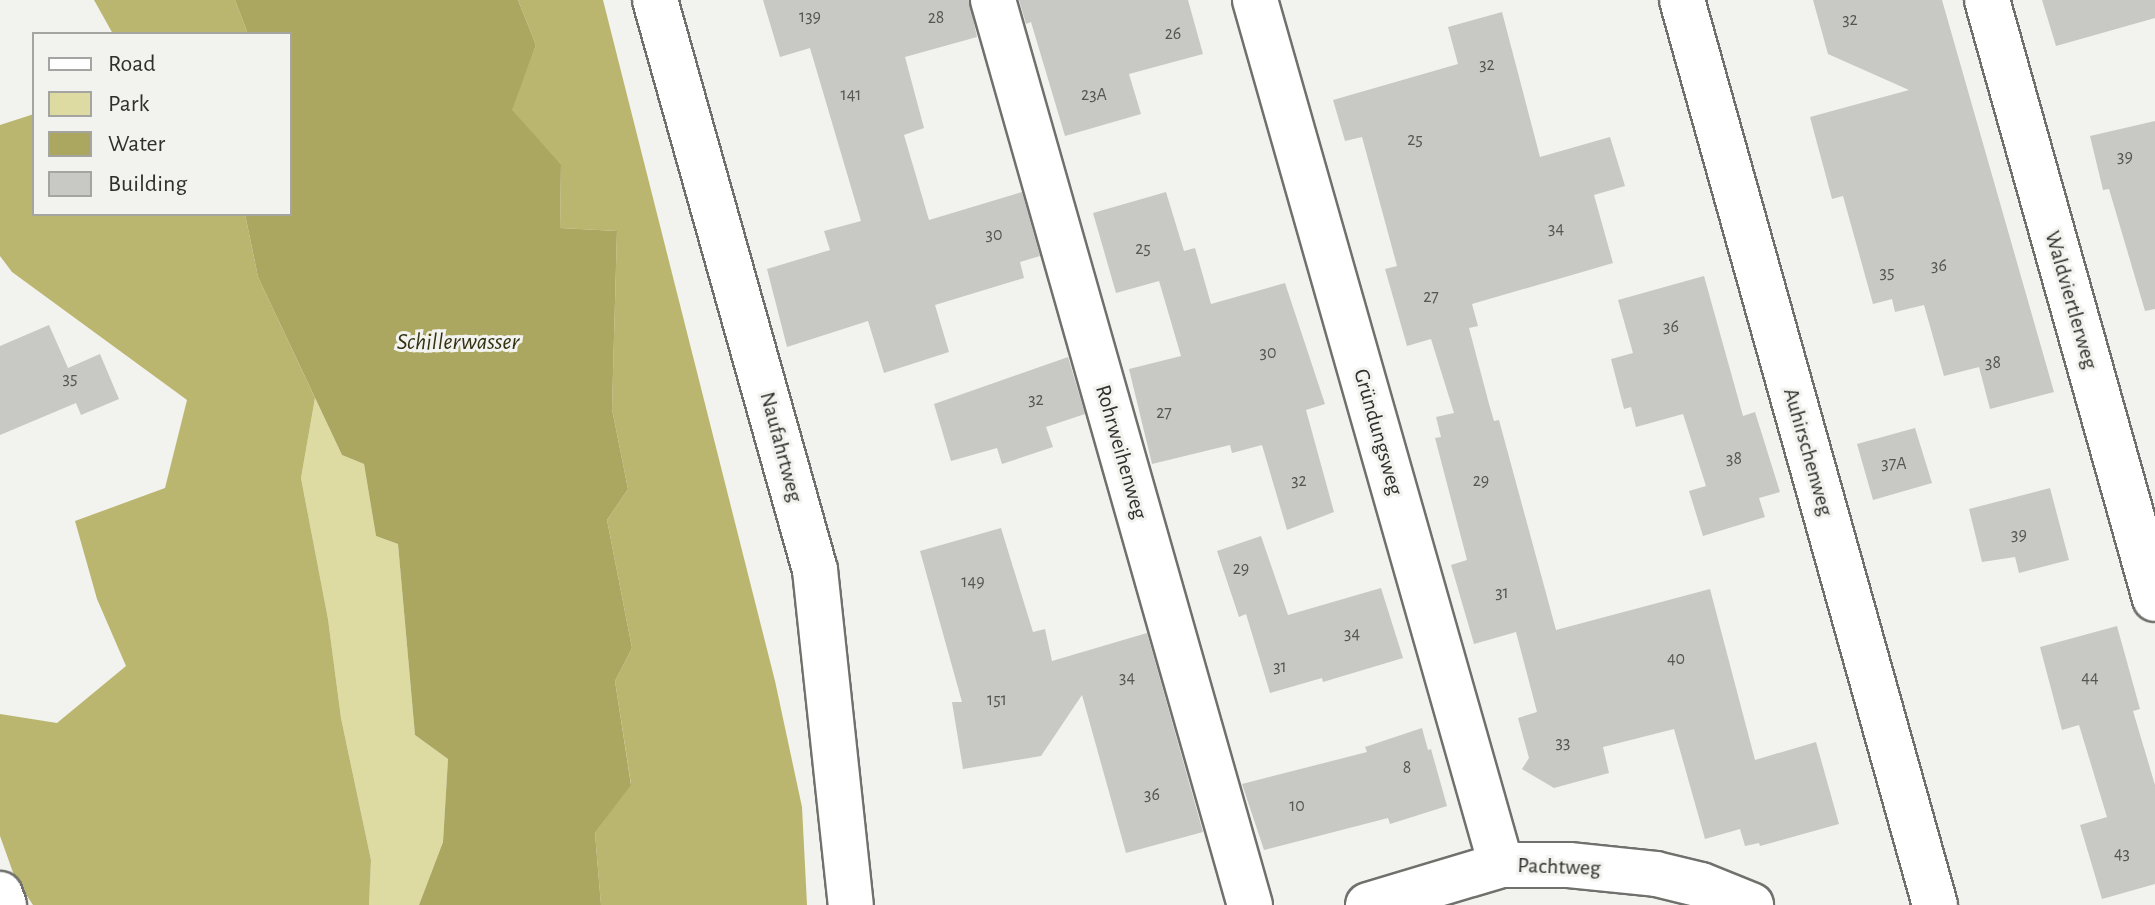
<!DOCTYPE html>
<meta charset="utf-8">
<style>
body{margin:0}
#map{position:relative;width:2155px;height:905px;overflow:hidden;background:#f2f2ee;font-family:"Alegreya Sans",sans-serif}
div>[style]{position:absolute}
[style*='--x']{left:calc(var(--x)*1px);top:calc(var(--y)*1px);width:calc(var(--w)*1px);rotate:calc(var(--a)*1deg)}
.green>*{inset:0;background:#dddba2}
.forest>*{inset:0;background:#bbb66f}
.water>*{inset:0;background:#aba760}
.building>*{inset:0;background:#c8c8c5}
.roads{filter:drop-shadow(2px 0 #70706c) drop-shadow(-2px 0 #70706c) drop-shadow(0 2px #70706c) drop-shadow(0 -2px #70706c)}
.minor>*{height:44px;margin:-22px;padding:0 22px;transform-origin:22px;border-radius:22px;background:#fff}
span{translate:-50% -50%;white-space:nowrap;text-align:center;line-height:1.15;-webkit-text-stroke:6px #f2f2ee;paint-order:stroke}
.number-label{font-size:18px;color:#555553}
.number-label span{-webkit-text-stroke-width:0}
.street-label{font-size:22px;color:#2f2f2d}
.water-label{font-size:24px;color:#343213;font-style:italic}
.legend{position:absolute;left:32px;top:32px;width:260px;height:184px;box-sizing:border-box;background:#f2f2ee;border:2px solid #a4a4a1;margin:0;padding:10px 14px;list-style:none;font-size:24px;color:#2f2f2d}
.legend li{display:flex;align-items:center;gap:16px;height:40px}
.legend b{width:40px;border:2px solid #a4a4a1}
</style>
<div id="map">
<div class="green">
<div style="clip-path:polygon(315px 398px,342px 455px,364px 464px,376px 536px,398px 544px,415px 735px,448px 759px,443px 842px,419px 905px,369px 905px,371px 860px,341px 718px,328px 619px,301px 478px)"></div>
</div>
<div class="forest">
<div style="clip-path:polygon(94px 0,235px 0,248px 34px,113px 34px)"></div>
<div style="clip-path:polygon(518px 0,603px 0,775px 681px,802px 807px,807px 905px,601px 905px,595px 833px,631px 784px,615px 681px,632px 648px,607px 520px,628px 489px,612px 409px,617px 231px,560px 228px,561px 164px,511px 110px,536px 45px)"></div>
<div style="clip-path:polygon(34px 114px,34px 214px,245px 214px,258px 277px,315px 398px,301px 478px,328px 619px,341px 718px,371px 860px,369px 905px,33px 905px,15px 878px,0 836px,0 714px,57px 723px,126px 666px,97px 599px,75px 521px,165px 488px,187px 400px,12px 272px,0 256px,0 125px)"></div>
</div>
<div class="water">
<div style="clip-path:polygon(235px 0,518px 0,536px 45px,512px 110px,561px 164px,560px 228px,617px 231px,612px 409px,628px 489px,607px 520px,632px 648px,615px 681px,631px 785px,595px 833px,601px 905px,419px 905px,443px 842px,448px 759px,415px 735px,398px 544px,376px 536px,364px 464px,342px 455px,258px 277px,245px 214px,290px 214px,290px 34px,248px 34px)"></div>
</div>
<div class="building">
<div style="clip-path:polygon(763px 0,969px 0,977px 37px,905px 57px,924px 128px,904px 135px,929px 220px,1022px 192px,1040px 256px,1020px 262px,1024px 278px,935px 305px,949px 352px,884px 373px,868px 321px,787px 347px,767px 269px,830px 250px,824px 231px,861px 221px,810px 48px,780px 57px)"></div>
<div style="clip-path:polygon(1019px 0,1188px 0,1203px 54px,1129px 74px,1141px 114px,1065px 136px,1031px 22px,1026px 24px)"></div>
<div style="clip-path:polygon(1813px 0,1942px 0,2054px 392px,1990px 409px,1979px 367px,1944px 376px,1924px 305px,1895px 312px,1892px 299px,1873px 304px,1843px 196px,1832px 199px,1810px 117px,1909px 90px,1828px 54px)"></div>
<div style="clip-path:polygon(2042px 0,2155px 0,2155px 18px,2056px 46px)"></div>
<div style="clip-path:polygon(1502px 12px,1540px 157px,1610px 137px,1625px 186px,1594px 195px,1613px 263px,1472px 304px,1478px 326px,1469px 328px,1489px 404px,1494px 421px,1499px 420px,1556px 630px,1710px 589px,1755px 760px,1816px 742px,1839px 824px,1760px 846px,1759px 843px,1745px 846px,1740px 829px,1705px 839px,1674px 729px,1603px 747px,1609px 773px,1554px 788px,1522px 769px,1529px 758px,1518px 718px,1537px 712px,1516px 632px,1474px 644px,1451px 565px,1467px 560px,1435px 438px,1441px 437px,1436px 417px,1454px 413px,1431px 339px,1407px 346px,1385px 269px,1397px 266px,1362px 137px,1345px 141px,1333px 100px,1458px 64px,1448px 27px)"></div>
<div style="clip-path:polygon(2155px 121px,2155px 309px,2145px 311px,2109px 189px,2103px 190px,2090px 136px)"></div>
<div style="clip-path:polygon(1166px 192px,1184px 251px,1195px 248px,1211px 304px,1285px 283px,1325px 404px,1306px 410px,1334px 512px,1287px 530px,1262px 445px,1232px 453px,1230px 445px,1152px 464px,1129px 369px,1181px 356px,1159px 281px,1116px 293px,1093px 213px)"></div>
<div style="clip-path:polygon(1704px 276px,1743px 416px,1755px 412px,1780px 492px,1759px 498px,1765px 517px,1703px 536px,1689px 491px,1706px 486px,1683px 414px,1636px 427px,1631px 407px,1624px 409px,1611px 359px,1633px 353px,1618px 300px)"></div>
<div style="clip-path:polygon(49px 325px,68px 368px,100px 354px,119px 399px,81px 415px,76px 403px,0 435px,0 346px)"></div>
<div style="clip-path:polygon(1068px 357px,1085px 414px,1046px 427px,1053px 447px,1002px 464px,997px 448px,951px 461px,934px 404px)"></div>
<div style="clip-path:polygon(1915px 428px,1932px 483px,1873px 500px,1857px 444px)"></div>
<div style="clip-path:polygon(2050px 488px,2069px 560px,2019px 573px,2015px 557px,1982px 562px,1969px 509px)"></div>
<div style="clip-path:polygon(1001px 528px,1033px 632px,1045px 629px,1052px 661px,1147px 633px,1203px 832px,1126px 853px,1082px 695px,1041px 756px,963px 769px,952px 702px,962px 702px,920px 551px)"></div>
<div style="clip-path:polygon(1261px 536px,1288px 615px,1381px 588px,1403px 658px,1323px 682px,1322px 678px,1270px 693px,1246px 614px,1239px 617px,1217px 551px)"></div>
<div style="clip-path:polygon(2117px 626px,2140px 709px,2133px 711px,2155px 785px,2155px 884px,2102px 899px,2080px 825px,2107px 817px,2079px 725px,2062px 730px,2040px 647px)"></div>
<div style="clip-path:polygon(1422px 728px,1428px 750px,1431px 749px,1447px 806px,1390px 824px,1388px 818px,1264px 850px,1242px 784px,1367px 752px,1365px 747px)"></div>
</div>
<div class="roads">
<div class="minor">
<div style="--x:655;--y:0;--w:592;--a:74.32"></div>
<div style="--x:815;--y:570;--w:337;--a:83.9"></div>
<div style="--x:993;--y:0;--w:941;--a:74.15"></div>
<div style="--x:1255;--y:0;--w:899;--a:74.12"></div>
<div style="--x:1682;--y:0;--w:940;--a:74.38"></div>
<div style="--x:1987;--y:0;--w:622;--a:74.33"></div>
<div style="--x:0;--y:894;--w:12;--a:70"></div>
<div style="--x:1368;--y:905;--w:139;--a:-16.7"></div>
<div style="--x:1501;--y:865;--w:68;--a:0"></div>
<div style="--x:1569;--y:865;--w:87;--a:5.9"></div>
<div style="--x:1656;--y:874;--w:46;--a:13.7"></div>
<div style="--x:1701;--y:885;--w:54;--a:21.8"></div>
</div>
</div>
<div class="number-label">
<span style="left:810px;top:17px">139</span>
<span style="left:936px;top:18px">28</span>
<span style="left:1850px;top:20px">32</span>
<span style="left:1173px;top:34px">26</span>
<span style="left:1487px;top:65px">32</span>
<span style="left:851px;top:95px">141</span>
<span style="left:1094px;top:95px">23A</span>
<span style="left:1415px;top:140px">25</span>
<span style="left:2125px;top:157px">39</span>
<span style="left:1556px;top:229px">34</span>
<span style="left:994px;top:235px">30</span>
<span style="left:1143px;top:249px">25</span>
<span style="left:1939px;top:266px">36</span>
<span style="left:1887px;top:273px">35</span>
<span style="left:1431px;top:297px">27</span>
<span style="left:1671px;top:327px">36</span>
<span style="left:1268px;top:353px">30</span>
<span style="left:1993px;top:363px">38</span>
<span style="left:70px;top:379px">35</span>
<span style="left:1036px;top:400px">32</span>
<span style="left:1164px;top:413px">27</span>
<span style="left:1734px;top:459px">38</span>
<span style="left:1894px;top:464px">37A</span>
<span style="left:1299px;top:481px">32</span>
<span style="left:1481px;top:481px">29</span>
<span style="left:2019px;top:535px">39</span>
<span style="left:1241px;top:569px">29</span>
<span style="left:973px;top:582px">149</span>
<span style="left:1502px;top:593px">31</span>
<span style="left:1352px;top:634px">34</span>
<span style="left:1676px;top:659px">40</span>
<span style="left:1280px;top:667px">31</span>
<span style="left:1127px;top:678px">34</span>
<span style="left:2090px;top:678px">44</span>
<span style="left:997px;top:700px">151</span>
<span style="left:1563px;top:743px">33</span>
<span style="left:1407px;top:768px">8</span>
<span style="left:1152px;top:795px">36</span>
<span style="left:1297px;top:806px">10</span>
<span style="left:2122px;top:854px">43</span>
</div>
<div class="street-label">
<span style="left:2071px;top:300px;rotate:74deg">Waldviertlerweg</span>
<span style="left:1378px;top:432px;rotate:74deg">Gründungsweg</span>
<span style="left:781px;top:447px;rotate:75deg">Naufahrtweg</span>
<span style="left:1121px;top:452px;rotate:74deg">Rohrweihenweg</span>
<span style="left:1808px;top:452px;rotate:74deg">Auhirschenweg</span>
<span style="left:1559px;top:867px;rotate:2deg">Pachtweg</span>
</div>
<div class="water-label">
<span style="left:458px;top:343px">Schillerwasser</span>
</div>
<ul class="legend">
<li><b style="height:10px;background:#fff"></b>Road</li>
<li><b style="height:22px;background:#dddba2"></b>Park</li>
<li><b style="height:22px;background:#aba760"></b>Water</li>
<li><b style="height:22px;background:#c8c8c5"></b>Building</li>
</ul>
</div>
